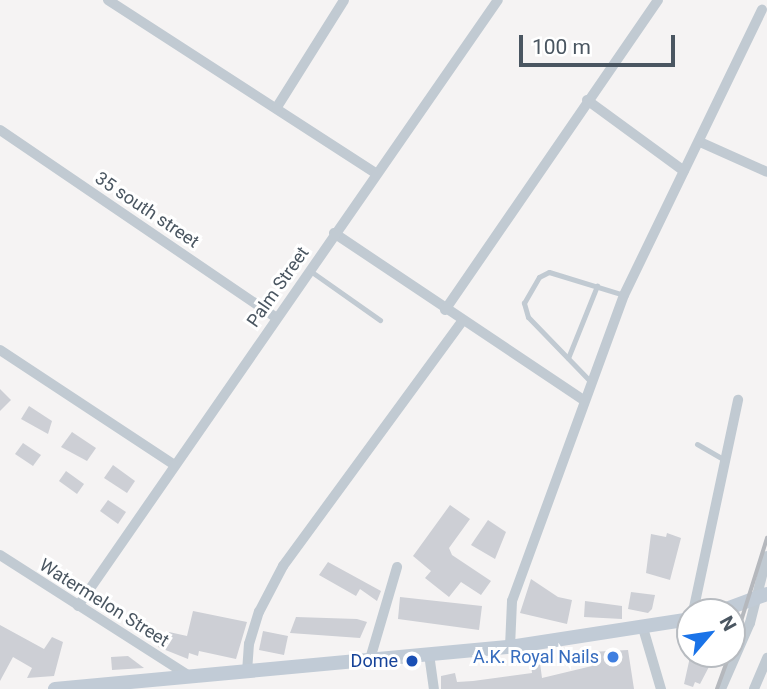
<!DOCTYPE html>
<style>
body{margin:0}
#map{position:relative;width:767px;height:689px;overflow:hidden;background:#f5f3f3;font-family:Roboto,sans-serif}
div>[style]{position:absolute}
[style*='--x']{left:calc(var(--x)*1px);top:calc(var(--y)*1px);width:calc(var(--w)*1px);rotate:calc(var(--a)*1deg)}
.building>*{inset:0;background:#cdcfd5}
.service>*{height:5px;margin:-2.5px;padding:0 2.5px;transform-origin:2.5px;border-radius:2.5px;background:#c1cad2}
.minor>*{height:10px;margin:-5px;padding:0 5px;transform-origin:5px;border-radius:5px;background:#c1cad2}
.secondary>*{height:14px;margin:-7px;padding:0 7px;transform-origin:7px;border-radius:7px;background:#c1cbd6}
.rail>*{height:3.5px;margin:-1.75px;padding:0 1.75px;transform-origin:1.75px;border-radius:1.75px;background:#b5b8bd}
.dots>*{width:19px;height:19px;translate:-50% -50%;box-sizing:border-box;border:4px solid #fff;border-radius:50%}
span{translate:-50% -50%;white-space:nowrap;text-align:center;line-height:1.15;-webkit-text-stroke:6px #fff;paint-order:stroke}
.street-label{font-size:18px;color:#4a5661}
.shop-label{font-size:18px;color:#366cbe}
.right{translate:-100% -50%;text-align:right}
.transit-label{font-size:18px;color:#164399}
.north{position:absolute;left:676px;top:598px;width:70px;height:70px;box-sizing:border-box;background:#fff;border:2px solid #b7bbc0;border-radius:50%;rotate:61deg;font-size:19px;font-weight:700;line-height:28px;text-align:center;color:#4a5661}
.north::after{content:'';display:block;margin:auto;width:24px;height:32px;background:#1a73e8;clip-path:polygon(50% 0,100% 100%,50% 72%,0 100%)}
.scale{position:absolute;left:519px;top:35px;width:156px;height:32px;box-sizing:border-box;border:4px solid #4a5661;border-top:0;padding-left:9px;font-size:21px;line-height:24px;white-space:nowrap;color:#4a5661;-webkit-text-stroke:5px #fff;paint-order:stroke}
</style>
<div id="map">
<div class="building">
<div style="clip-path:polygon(0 389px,11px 400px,0 411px)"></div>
<div style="clip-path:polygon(29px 406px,52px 421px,48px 434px,21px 419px)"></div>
<div style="clip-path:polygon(72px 432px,96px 448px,87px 461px,61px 447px)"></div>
<div style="clip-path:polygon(23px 443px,41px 455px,33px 466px,15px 454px)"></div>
<div style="clip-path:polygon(113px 465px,135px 481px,127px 493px,104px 478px)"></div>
<div style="clip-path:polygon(66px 471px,84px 484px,77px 494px,59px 481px)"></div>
<div style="clip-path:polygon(108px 500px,126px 512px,118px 524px,100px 511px)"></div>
<div style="clip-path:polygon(450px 505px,470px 519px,449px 548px,452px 555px,491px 581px,481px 595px,461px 582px,449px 597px,425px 578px,431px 571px,413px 556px)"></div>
<div style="clip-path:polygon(488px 520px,506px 532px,495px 559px,471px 545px)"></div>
<div style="clip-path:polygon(667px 533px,681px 538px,670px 580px,646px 573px,651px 534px,666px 537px)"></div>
<div style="clip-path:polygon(328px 562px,381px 591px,377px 601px,360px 589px,356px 596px,319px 575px)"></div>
<div style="clip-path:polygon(531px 579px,558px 597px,572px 600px,567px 624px,520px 613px)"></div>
<div style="clip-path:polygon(631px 592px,655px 595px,652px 609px,648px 613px,628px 609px)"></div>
<div style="clip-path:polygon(400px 597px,482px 606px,479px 630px,398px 619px)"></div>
<div style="clip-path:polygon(585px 601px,622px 606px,622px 619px,584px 617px)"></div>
<div style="clip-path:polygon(193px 611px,247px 622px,236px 659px,199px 651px,198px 656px,189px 653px,188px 659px,158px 647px,162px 640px,166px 642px,169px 632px,187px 636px)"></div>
<div style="clip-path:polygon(296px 617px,357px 619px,367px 622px,360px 638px,290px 633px)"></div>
<div style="clip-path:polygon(0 625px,44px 649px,52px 637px,63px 642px,54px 676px,27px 678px,32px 668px,13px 657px,0 681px)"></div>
<div style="clip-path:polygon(263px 631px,288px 636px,284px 655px,259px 650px)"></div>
<div style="clip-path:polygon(628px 650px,634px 689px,441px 689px,441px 676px,455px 673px,457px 682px,473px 681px,532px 673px,531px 664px,540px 663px,542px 678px,592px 666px,590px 652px)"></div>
<div style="clip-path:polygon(128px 656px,144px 668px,112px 670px,111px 657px)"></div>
<div style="clip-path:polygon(690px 657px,712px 661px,700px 684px,695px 682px,693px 687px,684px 684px)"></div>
</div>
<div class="service">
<div style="--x:309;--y:270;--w:87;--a:35.2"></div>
<div style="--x:568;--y:358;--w:78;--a:-68.1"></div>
<div style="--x:590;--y:381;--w:89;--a:-134.1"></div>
<div style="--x:528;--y:317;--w:15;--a:-106"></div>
<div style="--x:524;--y:303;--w:30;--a:-60"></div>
<div style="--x:539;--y:277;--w:11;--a:-27"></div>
<div style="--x:549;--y:272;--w:78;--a:17"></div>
<div style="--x:697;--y:444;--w:34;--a:30"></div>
</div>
<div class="minor">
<div style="--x:108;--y:0;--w:318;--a:32.9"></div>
<div style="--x:587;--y:100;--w:120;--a:36.2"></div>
<div style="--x:277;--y:107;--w:126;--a:-57.9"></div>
<div style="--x:0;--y:130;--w:333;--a:34.2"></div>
<div style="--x:700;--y:142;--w:73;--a:24.1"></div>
<div style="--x:334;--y:233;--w:300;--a:33.8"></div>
<div style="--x:445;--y:310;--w:376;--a:-55.5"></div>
<div style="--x:0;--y:350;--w:207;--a:33.4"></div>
<div style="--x:0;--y:555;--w:227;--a:32.6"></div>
<div style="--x:78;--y:606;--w:737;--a:-55.28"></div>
<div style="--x:693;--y:612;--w:217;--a:-78"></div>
<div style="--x:643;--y:628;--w:64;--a:73.6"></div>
<div style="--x:510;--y:647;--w:46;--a:-87.5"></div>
<div style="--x:512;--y:601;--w:326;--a:-69.9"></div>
<div style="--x:624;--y:295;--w:317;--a:-64.2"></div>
<div style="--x:429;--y:654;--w:35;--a:82"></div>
<div style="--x:370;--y:659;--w:96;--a:-73.6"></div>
<div style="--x:247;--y:672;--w:28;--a:-86"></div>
<div style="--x:249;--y:644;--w:34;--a:-73"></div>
<div style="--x:259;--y:612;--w:52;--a:-62.4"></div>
<div style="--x:283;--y:566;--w:303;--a:-53.8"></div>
<div style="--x:721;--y:689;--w:72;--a:-66.3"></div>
<div style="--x:750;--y:623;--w:69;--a:-75.8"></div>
<div style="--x:754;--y:689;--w:34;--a:-67"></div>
</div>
<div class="secondary">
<div style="--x:718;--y:612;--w:52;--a:-20.2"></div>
<div style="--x:55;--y:689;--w:457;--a:-5.3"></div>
<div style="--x:510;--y:647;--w:182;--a:-8.8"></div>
</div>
<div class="rail">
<div style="--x:732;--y:650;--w:117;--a:-72.6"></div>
<div style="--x:717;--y:689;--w:37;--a:-70"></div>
</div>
<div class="dots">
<div style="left:613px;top:657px;background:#3f7fe0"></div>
<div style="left:412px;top:661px;background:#1a4fb4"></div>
</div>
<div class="street-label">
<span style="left:147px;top:210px;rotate:34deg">35 south street</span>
<span style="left:278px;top:287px;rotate:-55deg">Palm Street</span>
<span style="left:104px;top:603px;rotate:32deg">Watermelon Street</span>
</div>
<div class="shop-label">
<span class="right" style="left:599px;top:657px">A.K. Royal Nails</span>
</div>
<div class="transit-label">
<span class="right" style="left:398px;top:661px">Dome</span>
</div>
<div class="north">N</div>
<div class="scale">100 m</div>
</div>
